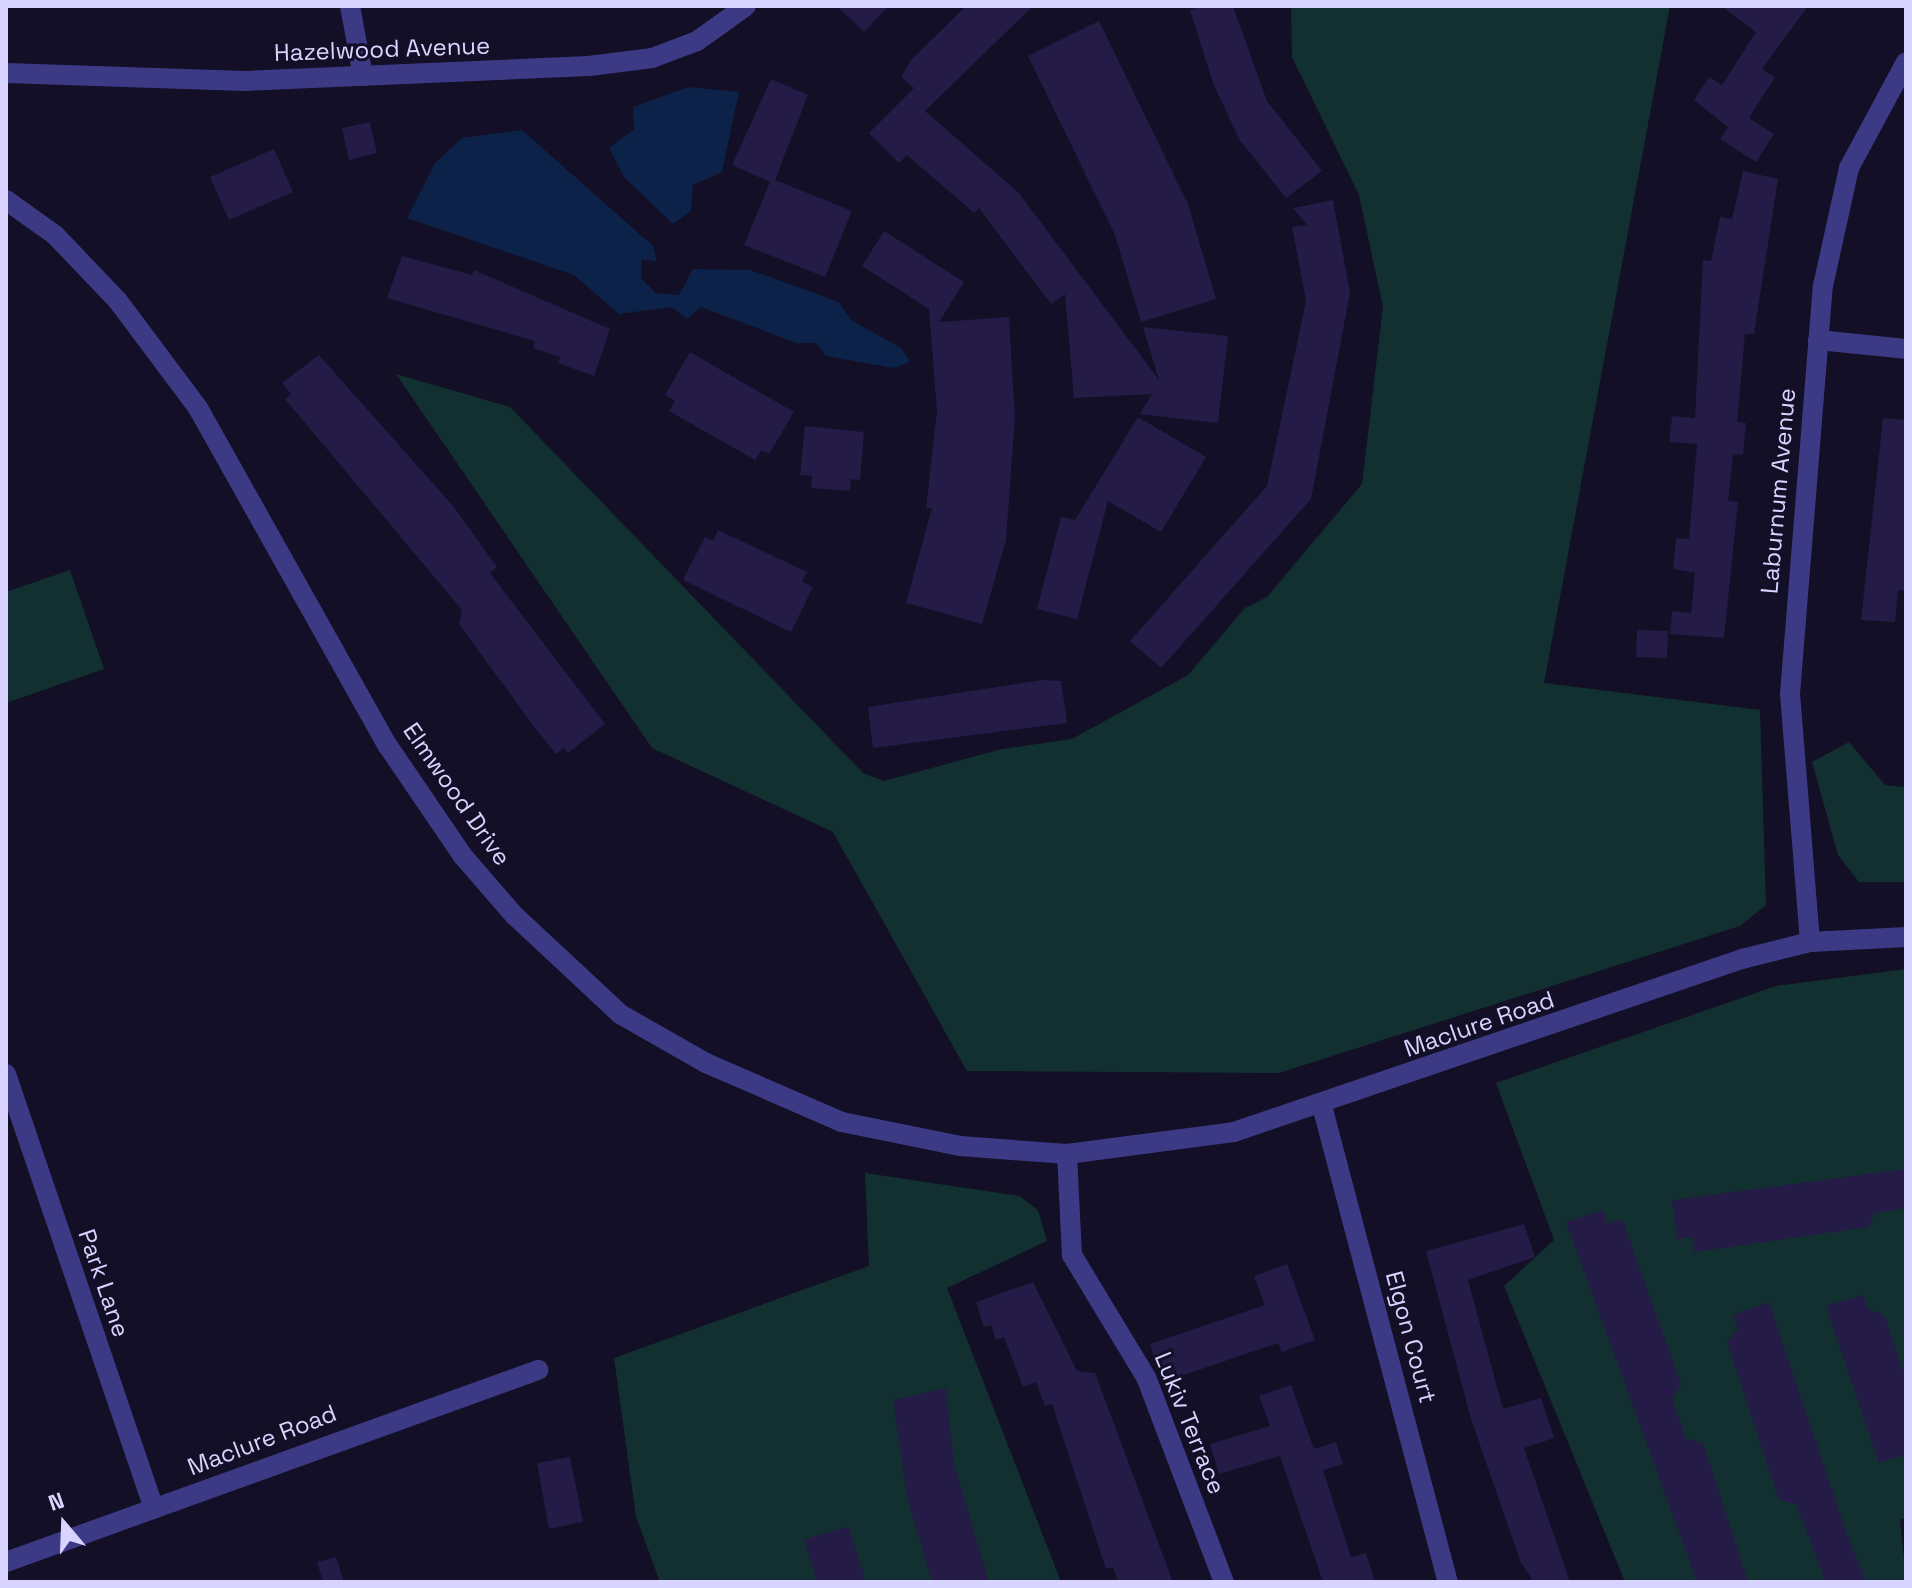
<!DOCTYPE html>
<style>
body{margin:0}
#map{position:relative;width:1912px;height:1588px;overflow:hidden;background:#130f26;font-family:"Space Grotesk",sans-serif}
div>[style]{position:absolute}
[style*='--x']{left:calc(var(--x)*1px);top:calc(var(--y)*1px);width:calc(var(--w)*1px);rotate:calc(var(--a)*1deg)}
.green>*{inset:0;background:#12302f}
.water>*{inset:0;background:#0c2248}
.building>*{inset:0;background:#241b47}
.minor>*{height:20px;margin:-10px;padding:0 10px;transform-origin:10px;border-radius:10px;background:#3d3a85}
span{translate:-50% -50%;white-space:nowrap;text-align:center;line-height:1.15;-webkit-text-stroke:6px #130f26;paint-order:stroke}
.street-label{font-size:24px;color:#d9d4ff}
.frame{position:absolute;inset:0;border:8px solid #d9d4ff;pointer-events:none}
.north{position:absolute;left:24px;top:1484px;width:80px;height:80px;-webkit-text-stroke:6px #130f26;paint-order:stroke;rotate:341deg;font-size:22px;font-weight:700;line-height:32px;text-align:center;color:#d9d4ff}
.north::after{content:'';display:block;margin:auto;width:28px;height:36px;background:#d9d4ff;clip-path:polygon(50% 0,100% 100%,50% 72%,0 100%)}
</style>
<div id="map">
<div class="green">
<div style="clip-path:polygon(1291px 6px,1670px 6px,1544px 683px,1760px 710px,1766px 905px,1740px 926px,1279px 1073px,967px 1071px,833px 832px,652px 748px,396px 374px,510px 407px,863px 773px,884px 781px,1002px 749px,1072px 739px,1188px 675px,1245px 608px,1267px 597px,1362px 484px,1383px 307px,1359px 195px,1292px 57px)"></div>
<div style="clip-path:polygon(70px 570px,104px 669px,6px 703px,6px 592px)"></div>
<div style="clip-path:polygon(1849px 742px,1885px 785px,1906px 787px,1906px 882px,1859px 882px,1838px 855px,1812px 762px)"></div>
<div style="clip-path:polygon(1906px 969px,1906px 1518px,1900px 1520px,1906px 1582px,1625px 1582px,1504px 1286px,1554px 1240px,1496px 1083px,1776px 986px)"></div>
<div style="clip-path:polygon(865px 1173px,1019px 1196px,1038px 1210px,1047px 1241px,947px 1288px,1061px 1582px,660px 1582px,636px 1517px,614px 1358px,869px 1266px)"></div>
</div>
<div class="water">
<div style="clip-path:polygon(688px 87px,739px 92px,722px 172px,693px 185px,691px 211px,673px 224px,624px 177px,609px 148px,634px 129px,633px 107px)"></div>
<div style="clip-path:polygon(522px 130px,653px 246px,657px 262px,642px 259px,641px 278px,656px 293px,679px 295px,693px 269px,750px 270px,839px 302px,851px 320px,901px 348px,910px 362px,893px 368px,826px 356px,816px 343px,796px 343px,701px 307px,687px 319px,671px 307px,619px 314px,574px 275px,407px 218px,435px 163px,462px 138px)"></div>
</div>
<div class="building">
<div style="clip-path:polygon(837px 6px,889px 6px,864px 32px)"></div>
<div style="clip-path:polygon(966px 6px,1033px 6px,925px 111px,1018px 192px,1159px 380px,1143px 327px,1228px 336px,1218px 423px,1140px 414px,1152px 394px,1074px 398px,1065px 294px,1051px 304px,979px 208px,974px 213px,907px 155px,899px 163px,869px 133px,914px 88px,901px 77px,911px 60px)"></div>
<div style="clip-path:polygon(1202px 6px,1233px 6px,1267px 101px,1322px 171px,1286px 198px,1239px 139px,1213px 83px,1190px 10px)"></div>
<div style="clip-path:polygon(1721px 6px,1808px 6px,1762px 69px,1775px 77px,1749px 118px,1774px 134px,1756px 162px,1720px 139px,1728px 127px,1694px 100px,1709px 77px,1722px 85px,1756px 32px)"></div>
<div style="clip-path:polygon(1099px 21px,1188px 204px,1216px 299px,1141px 322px,1115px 235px,1028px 56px)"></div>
<div style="clip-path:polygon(771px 79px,808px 95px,775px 180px,852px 211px,825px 277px,744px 245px,770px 182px,732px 165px)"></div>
<div style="clip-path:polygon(370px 122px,377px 153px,349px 160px,342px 128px)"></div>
<div style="clip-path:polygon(274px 149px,293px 192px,229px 220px,210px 177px)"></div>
<div style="clip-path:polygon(1743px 171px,1778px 179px,1754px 334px,1745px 334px,1737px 422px,1746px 423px,1743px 455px,1733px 454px,1728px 501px,1738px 502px,1724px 638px,1670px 634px,1672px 611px,1691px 613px,1695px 573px,1673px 569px,1676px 538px,1689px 539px,1697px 444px,1669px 442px,1672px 416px,1695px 418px,1703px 260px,1711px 261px,1720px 217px,1732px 219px)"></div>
<div style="clip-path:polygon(1333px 200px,1350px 293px,1311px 499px,1161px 668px,1130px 641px,1267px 486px,1306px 301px,1292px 227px,1307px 225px,1293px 208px)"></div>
<div style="clip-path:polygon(884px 231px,964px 282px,939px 322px,1009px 317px,1015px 417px,1006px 540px,982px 624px,906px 603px,932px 508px,926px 508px,937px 412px,929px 309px,862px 266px)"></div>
<div style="clip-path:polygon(402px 256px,472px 275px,474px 270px,610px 329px,594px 376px,558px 363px,560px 357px,533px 348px,535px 341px,387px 298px)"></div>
<div style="clip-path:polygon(690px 352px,794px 412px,769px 454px,761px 450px,755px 460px,669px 411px,675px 401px,665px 395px)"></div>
<div style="clip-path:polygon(319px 355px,454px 507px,497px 567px,490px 573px,605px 724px,568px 753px,564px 748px,556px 754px,532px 724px,459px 624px,462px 610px,285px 399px,291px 394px,282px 383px)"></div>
<div style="clip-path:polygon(1138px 417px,1206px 457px,1161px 532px,1108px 501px,1077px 619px,1037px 609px,1061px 517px,1075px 520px)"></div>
<div style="clip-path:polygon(1883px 418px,1906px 420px,1906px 591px,1898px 590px,1895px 622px,1861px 620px)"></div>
<div style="clip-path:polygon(805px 426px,864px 432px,860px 480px,851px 479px,850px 491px,811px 488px,812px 476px,800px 475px)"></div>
<div style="clip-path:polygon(718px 530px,807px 572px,802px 582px,813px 587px,791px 632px,683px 580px,705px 537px,713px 541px)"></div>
<div style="clip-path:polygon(1637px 630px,1668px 631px,1667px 658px,1636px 657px)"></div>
<div style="clip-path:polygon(1042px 680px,1061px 681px,1067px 723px,873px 748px,868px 707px)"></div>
<div style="clip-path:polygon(1906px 1169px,1906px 1208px,1875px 1213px,1868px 1227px,1694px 1252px,1692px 1237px,1677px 1239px,1672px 1200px)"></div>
<div style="clip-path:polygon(1603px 1210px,1608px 1224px,1622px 1219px,1681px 1384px,1672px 1399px,1686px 1439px,1703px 1443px,1748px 1582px,1697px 1582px,1566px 1222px)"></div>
<div style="clip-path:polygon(1524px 1224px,1535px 1257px,1468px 1280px,1503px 1409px,1541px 1398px,1554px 1438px,1524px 1448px,1570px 1582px,1534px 1582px,1521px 1563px,1471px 1419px,1426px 1251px)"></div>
<div style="clip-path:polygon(1287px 1264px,1315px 1340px,1282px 1352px,1278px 1343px,1163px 1382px,1150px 1344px,1265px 1305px,1254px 1276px)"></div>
<div style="clip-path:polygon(1033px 1282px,1077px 1371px,1095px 1373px,1173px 1582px,1118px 1582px,1113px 1567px,1106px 1569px,1052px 1404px,1045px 1406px,1036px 1382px,1023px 1387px,1004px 1337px,996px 1340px,991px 1325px,984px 1327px,976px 1302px)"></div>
<div style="clip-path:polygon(1863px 1295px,1868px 1309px,1884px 1315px,1906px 1380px,1906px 1454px,1879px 1463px,1826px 1306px)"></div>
<div style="clip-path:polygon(1769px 1302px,1849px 1540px,1867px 1582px,1826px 1582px,1796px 1504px,1779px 1500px,1727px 1342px,1738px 1329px,1733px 1315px)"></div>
<div style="clip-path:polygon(1291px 1385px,1314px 1449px,1336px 1442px,1343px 1464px,1323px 1470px,1351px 1557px,1366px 1553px,1375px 1582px,1323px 1582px,1280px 1456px,1219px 1474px,1210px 1444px,1270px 1426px,1259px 1396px)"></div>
<div style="clip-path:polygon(946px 1388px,954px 1464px,989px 1582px,932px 1582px,907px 1497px,893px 1400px)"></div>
<div style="clip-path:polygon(570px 1457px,583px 1522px,549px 1529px,537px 1463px)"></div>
<div style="clip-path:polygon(848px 1526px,866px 1582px,817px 1582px,804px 1540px)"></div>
<div style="clip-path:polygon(336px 1557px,344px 1582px,323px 1582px,317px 1562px)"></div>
</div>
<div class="minor">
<div style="--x:350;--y:6;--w:71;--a:79.5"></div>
<div style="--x:6;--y:73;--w:239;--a:1.9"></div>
<div style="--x:245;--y:81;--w:344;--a:-2.5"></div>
<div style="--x:589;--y:66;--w:64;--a:-7.2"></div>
<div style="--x:652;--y:58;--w:48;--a:-20.7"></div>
<div style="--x:697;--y:41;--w:60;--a:-35.5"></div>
<div style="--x:6;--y:200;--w:60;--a:35.5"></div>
<div style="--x:55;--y:235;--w:91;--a:46.3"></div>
<div style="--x:118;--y:301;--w:134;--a:53.2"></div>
<div style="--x:198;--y:408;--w:388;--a:60.7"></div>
<div style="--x:388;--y:746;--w:132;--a:55.8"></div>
<div style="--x:462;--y:855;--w:79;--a:49.1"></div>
<div style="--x:514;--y:915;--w:145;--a:43"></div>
<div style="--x:620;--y:1014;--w:99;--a:29.7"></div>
<div style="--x:706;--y:1063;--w:148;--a:23.5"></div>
<div style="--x:842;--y:1122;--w:120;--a:11.5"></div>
<div style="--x:960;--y:1146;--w:107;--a:4.3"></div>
<div style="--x:1067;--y:1154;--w:168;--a:-7.5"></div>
<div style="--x:1234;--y:1132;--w:537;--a:-18.81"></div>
<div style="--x:1742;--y:959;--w:70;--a:-14"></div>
<div style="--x:1810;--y:942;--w:96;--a:-3"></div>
<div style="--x:1818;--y:340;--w:88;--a:5.8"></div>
<div style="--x:1810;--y:942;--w:249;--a:-94.6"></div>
<div style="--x:1790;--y:694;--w:409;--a:-85.4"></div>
<div style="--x:1823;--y:286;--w:121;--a:-77.6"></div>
<div style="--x:1849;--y:168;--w:120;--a:-61.7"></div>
<div style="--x:6;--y:1074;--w:459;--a:71.2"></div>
<div style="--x:1322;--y:1106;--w:492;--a:75.2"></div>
<div style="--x:1067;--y:1154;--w:101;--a:87.2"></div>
<div style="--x:1072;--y:1255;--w:143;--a:58.8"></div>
<div style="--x:1146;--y:1377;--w:219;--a:69.2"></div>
<div style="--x:6;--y:1562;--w:566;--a:-19.84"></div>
</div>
<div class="street-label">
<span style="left:382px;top:49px;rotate:-2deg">Hazelwood Avenue</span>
<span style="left:1778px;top:491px;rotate:-85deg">Laburnum Avenue</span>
<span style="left:457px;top:794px;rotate:55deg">Elmwood Drive</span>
<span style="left:1479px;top:1024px;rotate:-19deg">Maclure Road</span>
<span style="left:104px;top:1283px;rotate:71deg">Park Lane</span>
<span style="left:1411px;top:1337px;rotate:75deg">Elgon Court</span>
<span style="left:1190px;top:1423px;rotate:68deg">Lukiv Terrace</span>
<span style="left:262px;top:1440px;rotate:-21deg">Maclure Road</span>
</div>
<div class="frame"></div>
<div class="north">N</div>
</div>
